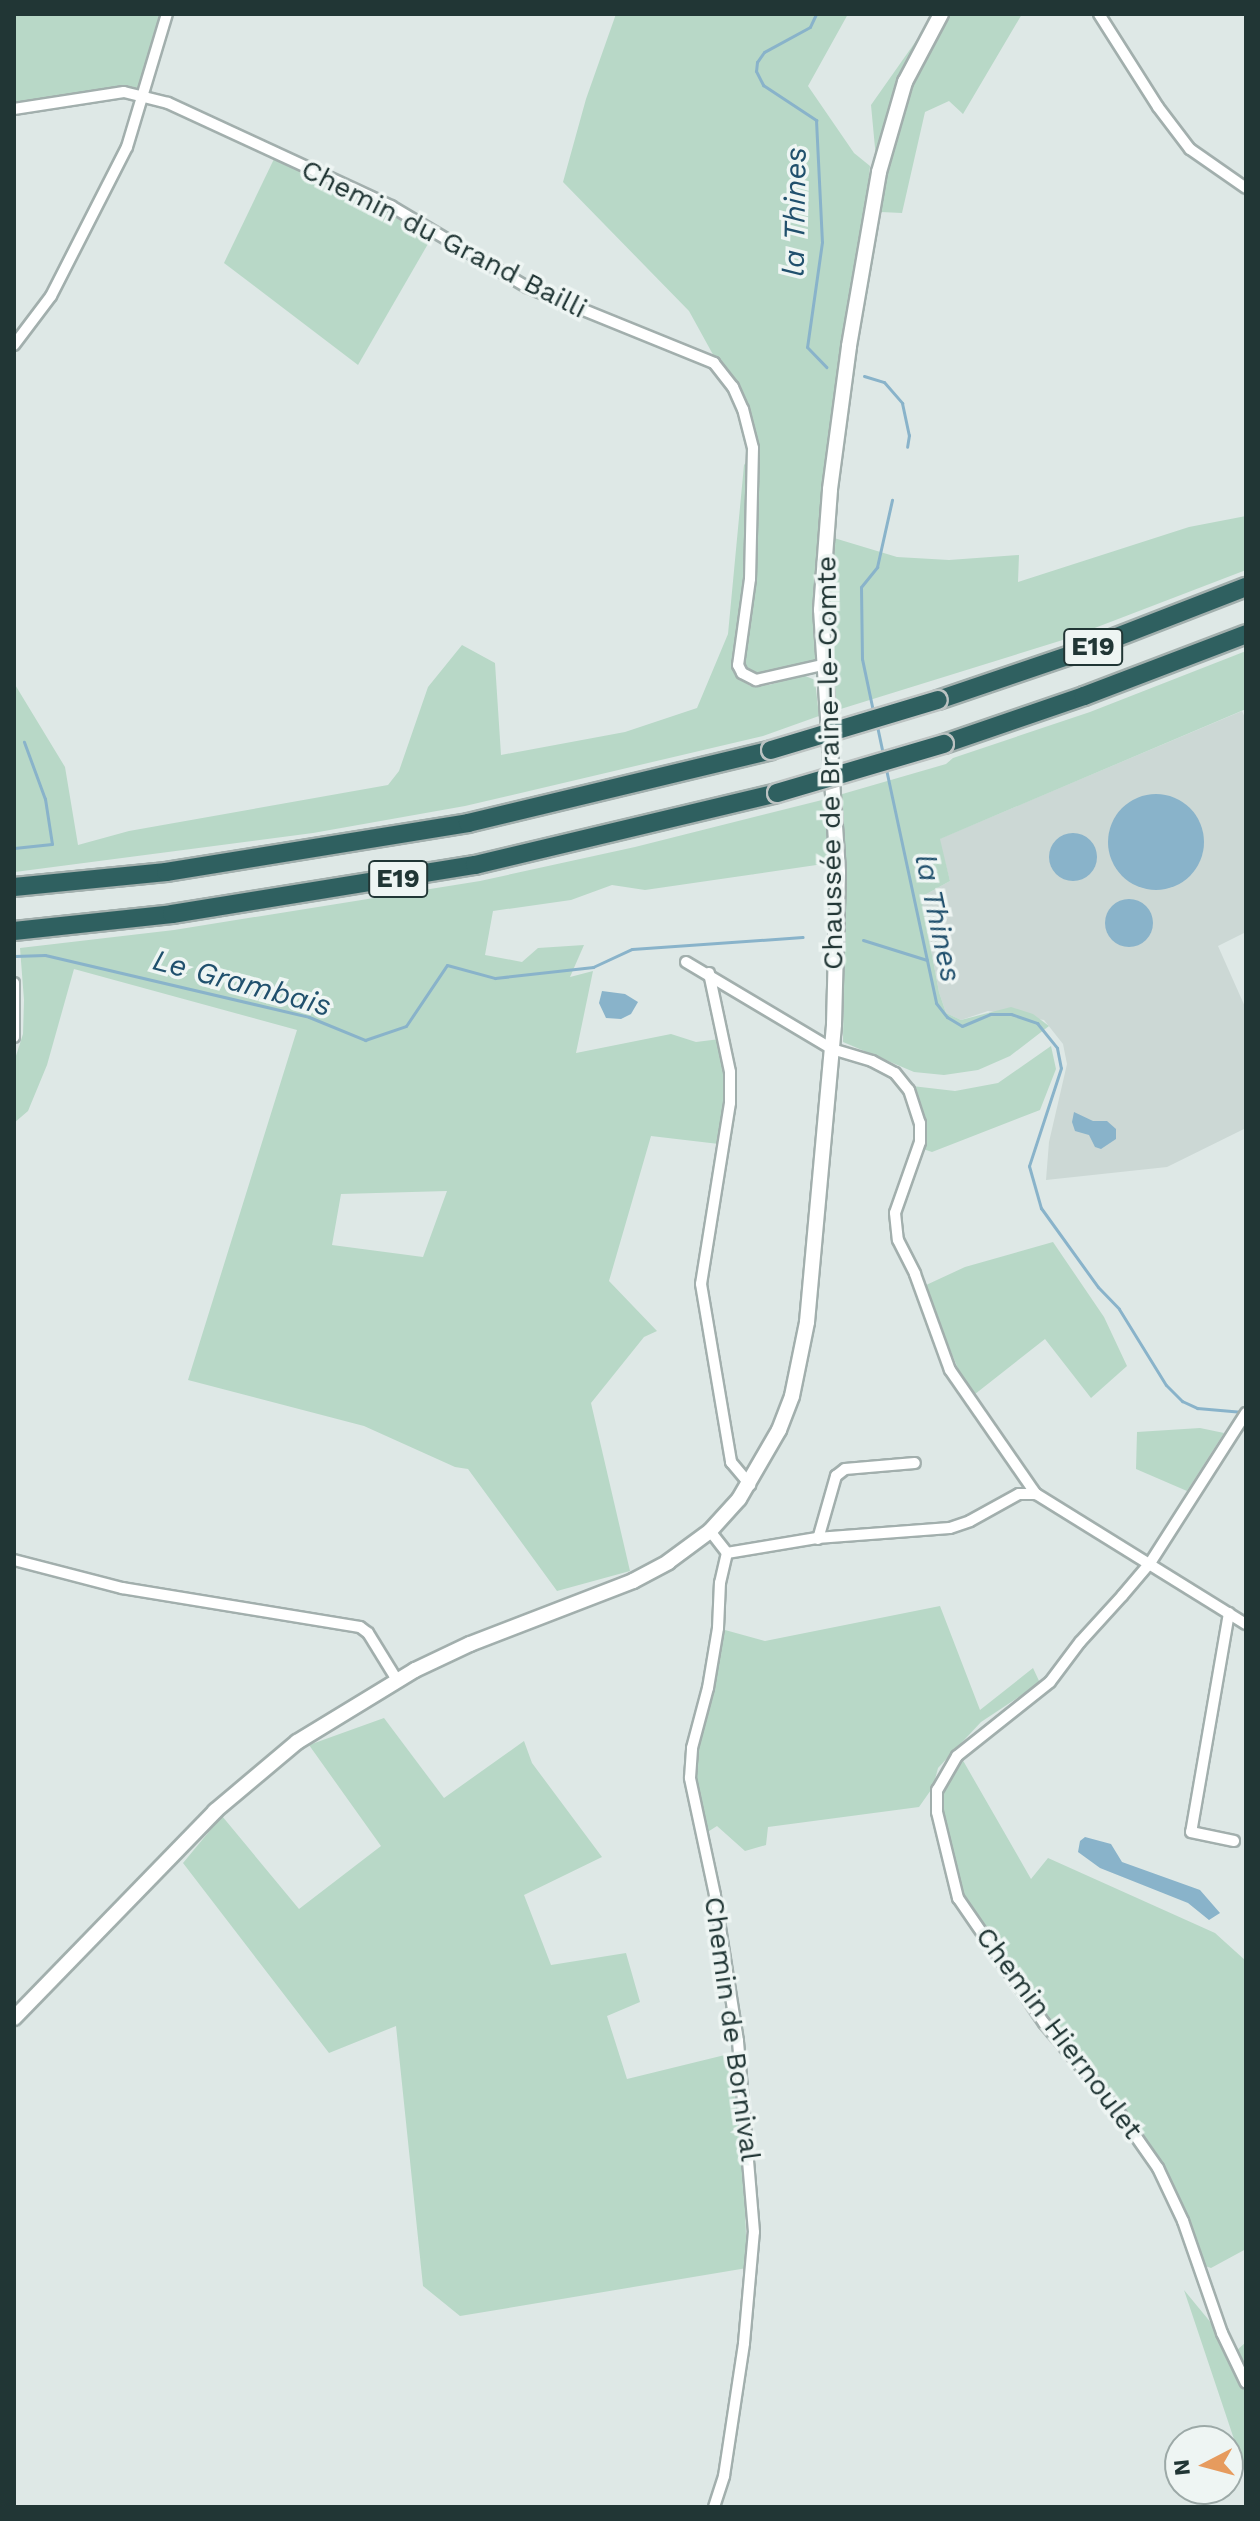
<!DOCTYPE html>
<meta charset="utf-8">
<style>
body{margin:0}
#map{position:relative;width:1260px;height:2521px;overflow:hidden;background:#dee8e6;font-family:"Work Sans",sans-serif}
div>[style]{position:absolute}
[style*='--x']{left:calc(var(--x)*1px);top:calc(var(--y)*1px);width:calc(var(--w)*1px);rotate:calc(var(--a)*1deg)}
.built>*{inset:0;background:#ccd8d5}
.green>*{inset:0;background:#b8d8c7}
.water>*{inset:0;background:#89b3ca}
.round{border-radius:50%}
.stream>*{height:3px;margin:-1.5px;padding:0 1.5px;transform-origin:1.5px;border-radius:1.5px;background:#89b3ca}
.roads{filter:drop-shadow(2px 0 #a2afad) drop-shadow(-2px 0 #a2afad) drop-shadow(0 2px #a2afad) drop-shadow(0 -2px #a2afad)}
.street>*{height:10px;margin:-5px;padding:0 5px;transform-origin:5px;border-radius:5px;background:#fff}
.secondary>*{height:14px;margin:-7px;padding:0 7px;transform-origin:7px;border-radius:7px;background:#fff}
.highway>*{height:18px;margin:-9px;padding:0 9px;transform-origin:9px;border-radius:9px;background:#2f6060}
.bridges{filter:drop-shadow(2px 0 #bcc3c2) drop-shadow(-2px 0 #bcc3c2) drop-shadow(0 2px #bcc3c2) drop-shadow(0 -2px #bcc3c2)}
.highway-bridge>*{height:18px;margin:-9px;padding:0 9px;transform-origin:9px;border-radius:9px;background:#2f6060}
span{translate:-50% -50%;white-space:nowrap;text-align:center;line-height:1.15;-webkit-text-stroke:7px #eef5f3;paint-order:stroke}
.shield-label span{padding:2px 6px;background:#eef5f3;border:2px solid;border-radius:6px;-webkit-text-stroke-width:0}
.shield-label{font-size:26px;color:#213635;font-weight:700}
.street-label{font-size:28px;color:#213635}
.water-label{font-size:30px;color:#20506d;font-style:italic}
.frame{position:absolute;inset:0;border:16px solid #213635;pointer-events:none}
.north{position:absolute;left:1164px;top:2425px;width:80px;height:80px;box-sizing:border-box;background:#eef5f3;border:2px solid #9ca9a7;border-radius:50%;rotate:264deg;font-size:22px;font-weight:700;line-height:32px;text-align:center;color:#213635}
.north::after{content:'';display:block;margin:auto;width:28px;height:36px;background:#e69b5e;clip-path:polygon(50% 0,100% 100%,50% 72%,0 100%)}
</style>
<div id="map">
<div class="built">
<div style="clip-path:polygon(1242px 711px,1246px 720px,1246px 932px,1218px 946px,1246px 1009px,1246px 1128px,1167px 1167px,1046px 1180px,1049px 1142px,1067px 1064px,1063px 1044px,1044px 1020px,988px 1011px,961px 1020px,946px 1013px,939px 992px,921px 897px,950px 881px,939px 839px)"></div>
</div>
<div class="green">
<div style="clip-path:polygon(14px 14px,160px 14px,136px 97px,14px 109px)"></div>
<div style="clip-path:polygon(616px 14px,848px 14px,808px 86px,854px 153px,870px 166px,834px 538px,897px 557px,949px 560px,1019px 555px,1018px 582px,1189px 527px,1246px 516px,1246px 570px,1066px 639px,831px 712px,828px 610px,822px 665px,766px 677px,740px 678px,750px 686px,769px 685px,803px 675px,815px 680px,819px 716px,763px 736px,465px 806px,313px 833px,15px 872px,14px 683px,65px 767px,78px 845px,129px 831px,388px 785px,399px 771px,428px 687px,462px 645px,495px 663px,501px 755px,625px 732px,697px 708px,728px 634px,744px 465px,750px 457px,755px 483px,743px 409px,689px 311px,563px 182px,586px 99px)"></div>
<div style="clip-path:polygon(935px 14px,1022px 14px,963px 114px,949px 101px,925px 112px,902px 213px,881px 212px,871px 105px)"></div>
<div style="clip-path:polygon(274px 159px,391px 206px,436px 230px,358px 365px,224px 263px)"></div>
<div style="clip-path:polygon(1246px 651px,1246px 709px,940px 839px,950px 881px,921px 897px,939px 992px,946px 1013px,961px 1020px,1011px 1007px,1033px 1014px,1049px 1026px,1010px 1056px,978px 1070px,944px 1075px,914px 1072px,843px 1042px,845px 858px,839px 795px,946px 764px,953px 758px,1090px 712px)"></div>
<div style="clip-path:polygon(evenodd,826px 799px,830px 863px,645px 890px,612px 885px,571px 900px,493px 911px,485px 955px,522px 962px,538px 948px,584px 945px,570px 977px,593px 971px,576px 1053px,671px 1034px,696px 1042px,720px 1039px,726px 1072px,719px 1144px,651px 1136px,609px 1281px,657px 1331px,644px 1337px,591px 1403px,630px 1571px,557px 1591px,468px 1469px,455px 1467px,364px 1426px,188px 1380px,297px 1030px,74px 969px,47px 1065px,28px 1111px,14px 1123px,14px 1062px,23px 1034px,24px 1000px,20px 948px,174px 930px,480px 881px,635px 847px,826px 799px,447px 1191px,423px 1257px,332px 1245px,341px 1194px,447px 1191px)"></div>
<div style="clip-path:polygon(1051px 1046px,1056px 1069px,1040px 1110px,932px 1152px,923px 1149px,926px 1121px,912px 1086px,955px 1091px,998px 1083px)"></div>
<div style="clip-path:polygon(1053px 1242px,1104px 1317px,1127px 1366px,1091px 1398px,1045px 1339px,970px 1398px,924px 1286px,965px 1267px)"></div>
<div style="clip-path:polygon(1200px 1428px,1224px 1433px,1187px 1491px,1136px 1469px,1137px 1432px)"></div>
<div style="clip-path:polygon(940px 1606px,980px 1710px,1033px 1668px,1040px 1683px,981px 1722px,938px 1768px,933px 1787px,919px 1807px,768px 1827px,766px 1845px,745px 1851px,717px 1826px,706px 1833px,694px 1774px,697px 1747px,725px 1630px,765px 1641px)"></div>
<div style="clip-path:polygon(384px 1718px,444px 1798px,524px 1741px,532px 1763px,602px 1857px,524px 1895px,551px 1965px,626px 1953px,640px 2002px,607px 2016px,627px 2079px,733px 2053px,743px 2143px,747px 2268px,460px 2316px,423px 2286px,396px 2026px,329px 2053px,183px 1863px,222px 1816px,299px 1909px,381px 1846px,309px 1745px)"></div>
<div style="clip-path:polygon(961px 1757px,1031px 1879px,1048px 1858px,1215px 1933px,1246px 1961px,1246px 2249px,1211px 2268px,1202px 2265px,1164px 2173px,1057px 2036px,962px 1899px,941px 1819px,941px 1791px)"></div>
<div style="clip-path:polygon(1184px 2290px,1235px 2352px,1246px 2342px,1246px 2475px)"></div>
</div>
<div class="water">
<div class="round" style="left:1108px;top:794px;width:96px;height:96px"></div>
<div class="round" style="left:1049px;top:833px;width:48px;height:48px"></div>
<div class="round" style="left:1105px;top:899px;width:48px;height:48px"></div>
<div style="clip-path:polygon(602px 991px,625px 994px,638px 1002px,631px 1014px,621px 1019px,606px 1018px,599px 1003px)"></div>
<div style="clip-path:polygon(1074px 1112px,1093px 1121px,1107px 1121px,1116px 1129px,1116px 1139px,1101px 1149px,1095px 1147px,1089px 1135px,1075px 1131px,1072px 1122px)"></div>
<div style="clip-path:polygon(1085px 1837px,1111px 1844px,1122px 1862px,1200px 1890px,1220px 1913px,1209px 1920px,1188px 1903px,1100px 1868px,1078px 1852px,1080px 1841px)"></div>
</div>
<div class="stream">
<div style="--x:816;--y:14;--w:14;--a:115"></div>
<div style="--x:810;--y:27;--w:52;--a:151.5"></div>
<div style="--x:764;--y:52;--w:12;--a:125"></div>
<div style="--x:757;--y:62;--w:9;--a:96"></div>
<div style="--x:756;--y:71;--w:16;--a:63"></div>
<div style="--x:763;--y:85;--w:64;--a:33.4"></div>
<div style="--x:816;--y:120;--w:122;--a:87.2"></div>
<div style="--x:822;--y:242;--w:106;--a:98.1"></div>
<div style="--x:807;--y:347;--w:28;--a:46"></div>
<div style="--x:864;--y:376;--w:21;--a:17"></div>
<div style="--x:884;--y:382;--w:28;--a:49"></div>
<div style="--x:902;--y:403;--w:33;--a:78"></div>
<div style="--x:909;--y:435;--w:12;--a:99"></div>
<div style="--x:873;--y:711;--w:53;--a:-101.9"></div>
<div style="--x:862;--y:659;--w:72;--a:-90.8"></div>
<div style="--x:861;--y:587;--w:26;--a:-51"></div>
<div style="--x:877;--y:567;--w:69;--a:-77.4"></div>
<div style="--x:877;--y:726;--w:29;--a:78"></div>
<div style="--x:886;--y:769;--w:239;--a:77.9"></div>
<div style="--x:936;--y:1003;--w:18;--a:52"></div>
<div style="--x:947;--y:1017;--w:17;--a:31"></div>
<div style="--x:962;--y:1026;--w:30;--a:-23"></div>
<div style="--x:990;--y:1014;--w:21;--a:0"></div>
<div style="--x:1011;--y:1014;--w:28;--a:19"></div>
<div style="--x:1037;--y:1023;--w:32;--a:51"></div>
<div style="--x:1057;--y:1048;--w:20;--a:79"></div>
<div style="--x:1061;--y:1068;--w:103;--a:108.1"></div>
<div style="--x:1029;--y:1166;--w:44;--a:74.1"></div>
<div style="--x:1041;--y:1208;--w:97;--a:54.2"></div>
<div style="--x:1098;--y:1287;--w:30;--a:46"></div>
<div style="--x:1119;--y:1309;--w:89;--a:58.3"></div>
<div style="--x:1166;--y:1385;--w:23;--a:45"></div>
<div style="--x:1182;--y:1401;--w:17;--a:25"></div>
<div style="--x:1197;--y:1408;--w:46;--a:5"></div>
<div style="--x:14;--y:848;--w:38;--a:-6"></div>
<div style="--x:52;--y:844;--w:46;--a:-98.8"></div>
<div style="--x:45;--y:799;--w:61;--a:-110.2"></div>
<div style="--x:863;--y:940;--w:67;--a:17.4"></div>
<div style="--x:14;--y:956;--w:31;--a:-2"></div>
<div style="--x:45;--y:955;--w:271;--a:13.2"></div>
<div style="--x:309;--y:1017;--w:61;--a:22.3"></div>
<div style="--x:365;--y:1040;--w:43;--a:-18.9"></div>
<div style="--x:406;--y:1026;--w:73;--a:-56.1"></div>
<div style="--x:447;--y:965;--w:50;--a:15.2"></div>
<div style="--x:495;--y:978;--w:99;--a:-6.4"></div>
<div style="--x:593;--y:967;--w:43;--a:-24.8"></div>
<div style="--x:632;--y:949;--w:171;--a:-4"></div>
</div>
<div class="roads">
<div class="street">
<div style="--x:1099;--y:14;--w:110;--a:57.6"></div>
<div style="--x:1158;--y:107;--w:53;--a:52.7"></div>
<div style="--x:1190;--y:149;--w:68;--a:34.9"></div>
<div style="--x:14;--y:109;--w:111;--a:-8.8"></div>
<div style="--x:124;--y:92;--w:45;--a:14"></div>
<div style="--x:168;--y:103;--w:246;--a:24.8"></div>
<div style="--x:391;--y:206;--w:158;--a:30.8"></div>
<div style="--x:527;--y:287;--w:202;--a:22.1"></div>
<div style="--x:714;--y:363;--w:31;--a:52"></div>
<div style="--x:733;--y:387;--w:24;--a:66"></div>
<div style="--x:743;--y:409;--w:40;--a:75.6"></div>
<div style="--x:753;--y:448;--w:131;--a:91.3"></div>
<div style="--x:750;--y:579;--w:87;--a:97.9"></div>
<div style="--x:738;--y:665;--w:9;--a:63"></div>
<div style="--x:742;--y:673;--w:16;--a:27"></div>
<div style="--x:756;--y:680;--w:68;--a:-12.8"></div>
<div style="--x:14;--y:345;--w:61;--a:-52.9"></div>
<div style="--x:51;--y:296;--w:167;--a:-63"></div>
<div style="--x:127;--y:147;--w:139;--a:-73.3"></div>
<div style="--x:686;--y:962;--w:170;--a:30.8"></div>
<div style="--x:832;--y:1049;--w:42;--a:16.7"></div>
<div style="--x:872;--y:1061;--w:26;--a:28"></div>
<div style="--x:895;--y:1073;--w:22;--a:51"></div>
<div style="--x:909;--y:1090;--w:35;--a:72"></div>
<div style="--x:920;--y:1123;--w:19;--a:90"></div>
<div style="--x:920;--y:1142;--w:75;--a:109.4"></div>
<div style="--x:895;--y:1213;--w:27;--a:84"></div>
<div style="--x:898;--y:1240;--w:38;--a:63"></div>
<div style="--x:915;--y:1274;--w:102;--a:70"></div>
<div style="--x:950;--y:1370;--w:151;--a:55.3"></div>
<div style="--x:709;--y:973;--w:101;--a:78"></div>
<div style="--x:730;--y:1072;--w:31;--a:90"></div>
<div style="--x:730;--y:1103;--w:183;--a:99.1"></div>
<div style="--x:701;--y:1284;--w:181;--a:80.4"></div>
<div style="--x:731;--y:1462;--w:30;--a:50"></div>
<div style="--x:14;--y:983;--w:54;--a:90"></div>
<div style="--x:1246;--y:1413;--w:178;--a:122.6"></div>
<div style="--x:1150;--y:1563;--w:43;--a:130.3"></div>
<div style="--x:1122;--y:1596;--w:62;--a:132.4"></div>
<div style="--x:1080;--y:1642;--w:50;--a:126.9"></div>
<div style="--x:1050;--y:1682;--w:119;--a:141.5"></div>
<div style="--x:957;--y:1756;--w:39;--a:120"></div>
<div style="--x:937;--y:1790;--w:22;--a:90"></div>
<div style="--x:937;--y:1812;--w:89;--a:76.3"></div>
<div style="--x:958;--y:1898;--w:152;--a:55.5"></div>
<div style="--x:1044;--y:2023;--w:115;--a:49.9"></div>
<div style="--x:1118;--y:2111;--w:70;--a:54.9"></div>
<div style="--x:1158;--y:2168;--w:59;--a:64.7"></div>
<div style="--x:1183;--y:2221;--w:119;--a:70.8"></div>
<div style="--x:1222;--y:2333;--w:55;--a:64.4"></div>
<div style="--x:710;--y:1531;--w:28;--a:52"></div>
<div style="--x:818;--y:1539;--w:66;--a:-74.1"></div>
<div style="--x:836;--y:1476;--w:11;--a:-38"></div>
<div style="--x:845;--y:1469;--w:70;--a:-4.9"></div>
<div style="--x:727;--y:1553;--w:91;--a:-9.5"></div>
<div style="--x:817;--y:1538;--w:133;--a:-4.3"></div>
<div style="--x:950;--y:1528;--w:21;--a:-19"></div>
<div style="--x:970;--y:1521;--w:56;--a:-28.9"></div>
<div style="--x:1019;--y:1494;--w:17;--a:0"></div>
<div style="--x:1036;--y:1494;--w:247;--a:31.8"></div>
<div style="--x:14;--y:1560;--w:112;--a:14.5"></div>
<div style="--x:122;--y:1588;--w:241;--a:9.3"></div>
<div style="--x:360;--y:1627;--w:10;--a:37"></div>
<div style="--x:368;--y:1633;--w:55;--a:58.3"></div>
<div style="--x:1229;--y:1613;--w:222;--a:99.8"></div>
<div style="--x:1191;--y:1832;--w:44;--a:11.8"></div>
<div style="--x:714;--y:2507;--w:33;--a:-72"></div>
<div style="--x:724;--y:2476;--w:134;--a:-81.4"></div>
<div style="--x:744;--y:2343;--w:111;--a:-84.9"></div>
<div style="--x:754;--y:2232;--w:192;--a:-94.8"></div>
<div style="--x:738;--y:2041;--w:148;--a:-99"></div>
<div style="--x:715;--y:1895;--w:120;--a:-102.1"></div>
<div style="--x:690;--y:1778;--w:30;--a:-86"></div>
<div style="--x:692;--y:1748;--w:62;--a:-75.1"></div>
<div style="--x:708;--y:1688;--w:61;--a:-80.5"></div>
<div style="--x:718;--y:1628;--w:45;--a:-87.5"></div>
<div style="--x:720;--y:1583;--w:31;--a:-77"></div>
</div>
<div class="secondary">
<div style="--x:14;--y:2018;--w:289;--a:-45.8"></div>
<div style="--x:215;--y:1811;--w:107;--a:-40.1"></div>
<div style="--x:297;--y:1742;--w:138;--a:-31.4"></div>
<div style="--x:415;--y:1670;--w:61;--a:-25.3"></div>
<div style="--x:470;--y:1644;--w:175;--a:-21.1"></div>
<div style="--x:633;--y:1581;--w:40;--a:-28"></div>
<div style="--x:668;--y:1562;--w:52;--a:-36.4"></div>
<div style="--x:710;--y:1531;--w:43;--a:-47.8"></div>
<div style="--x:739;--y:1499;--w:80;--a:-59.9"></div>
<div style="--x:779;--y:1430;--w:36;--a:-69"></div>
<div style="--x:792;--y:1396;--w:76;--a:-78.5"></div>
<div style="--x:807;--y:1322;--w:299;--a:-84.8"></div>
<div style="--x:834;--y:1024;--w:152;--a:-88.5"></div>
<div style="--x:838;--y:872;--w:263;--a:-93.7"></div>
<div style="--x:821;--y:610;--w:121;--a:-85.7"></div>
<div style="--x:830;--y:489;--w:144;--a:-82.4"></div>
<div style="--x:849;--y:346;--w:177;--a:-80.2"></div>
<div style="--x:879;--y:172;--w:94;--a:-73.9"></div>
<div style="--x:905;--y:82;--w:77;--a:-62.1"></div>
</div>
<div class="highway">
<div style="--x:938;--y:700;--w:143;--a:-18.8"></div>
<div style="--x:1073;--y:654;--w:186;--a:-21.2"></div>
<div style="--x:944;--y:744;--w:148;--a:-18.9"></div>
<div style="--x:1084;--y:696;--w:173;--a:-20.9"></div>
<div style="--x:14;--y:887;--w:153;--a:-5.6"></div>
<div style="--x:166;--y:872;--w:306;--a:-9.2"></div>
<div style="--x:468;--y:823;--w:312;--a:-13.5"></div>
<div style="--x:14;--y:931;--w:159;--a:-6.1"></div>
<div style="--x:172;--y:914;--w:307;--a:-9.2"></div>
<div style="--x:475;--y:865;--w:310;--a:-13.4"></div>
</div>
</div>
<div class="bridges">
<div class="highway-bridge">
<div style="--x:771;--y:750;--w:174;--a:-16.7"></div>
<div style="--x:777;--y:793;--w:174;--a:-16.4"></div>
</div>
</div>
<div class="shield-label">
<span style="left:1093px;top:647px">E19</span>
<span style="left:398px;top:879px">E19</span>
</div>
<div class="street-label">
<span style="left:444px;top:239px;rotate:27deg">Chemin du Grand Bailli</span>
<span style="left:830px;top:763px;rotate:-91deg">Chaussée de Braine-le-Comte</span>
<span style="left:732px;top:2029px;rotate:82deg">Chemin de Bornival</span>
<span style="left:1059px;top:2033px;rotate:53deg">Chemin Hiernoulet</span>
</div>
<div class="water-label">
<span style="left:795px;top:212px;rotate:-89deg">la Thines</span>
<span style="left:938px;top:918px;rotate:78deg">la Thines</span>
<span style="left:242px;top:983px;rotate:15deg">Le Grambais</span>
</div>
<div class="frame"></div>
<div class="north">N</div>
</div>
